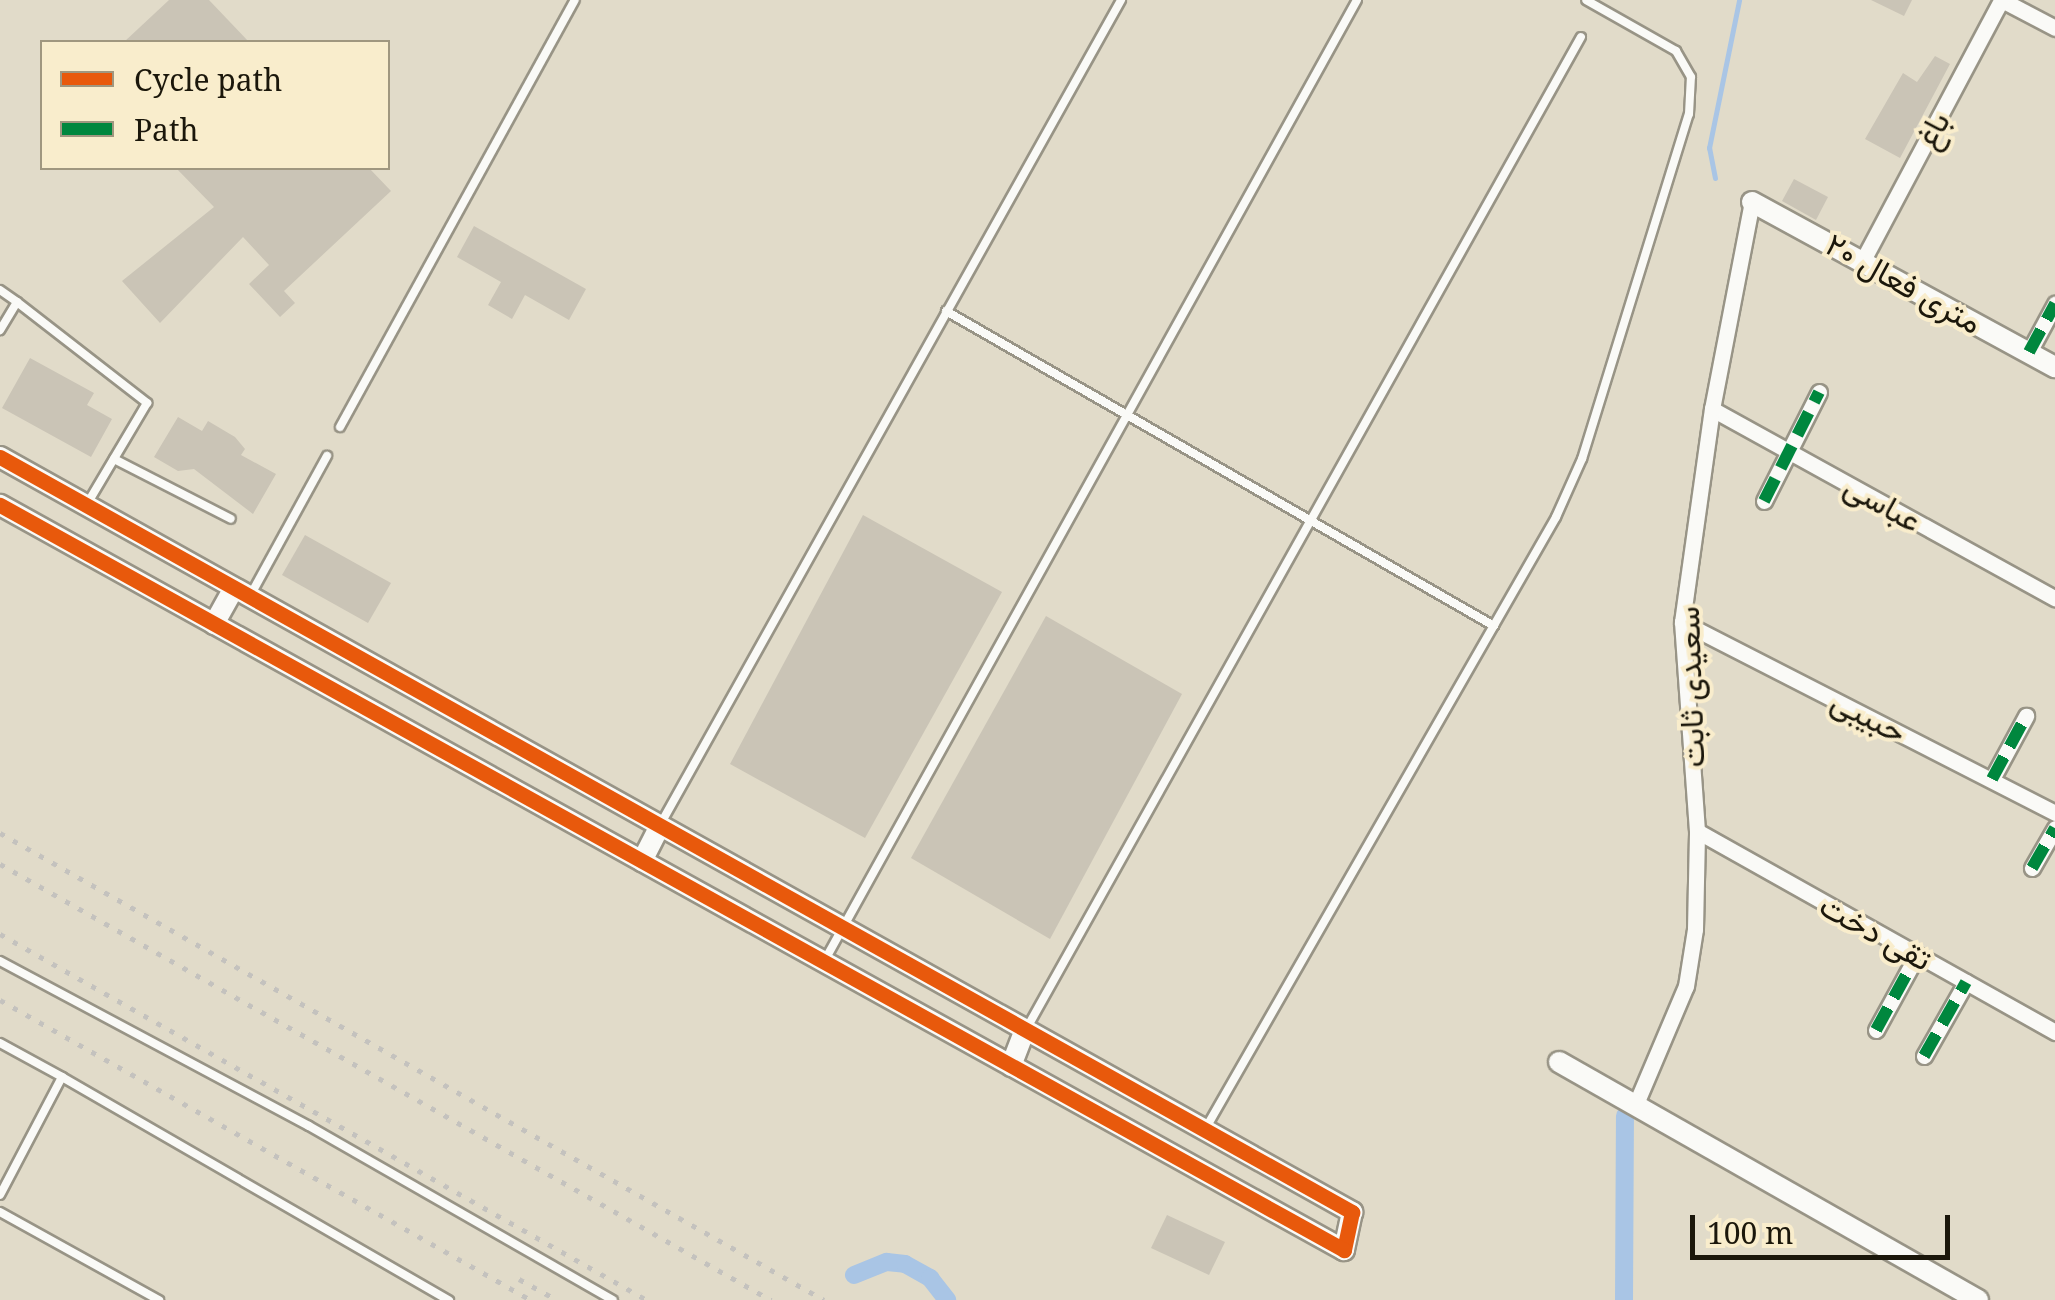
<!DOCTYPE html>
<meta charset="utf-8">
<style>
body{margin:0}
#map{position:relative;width:2055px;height:1300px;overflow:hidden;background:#e1dbc9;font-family:"Noto Serif",Vazirmatn,serif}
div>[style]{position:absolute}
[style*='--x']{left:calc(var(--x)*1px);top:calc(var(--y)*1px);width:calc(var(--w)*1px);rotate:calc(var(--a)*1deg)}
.stream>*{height:5px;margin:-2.5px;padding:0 2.5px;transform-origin:2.5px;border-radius:2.5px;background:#a9c5e5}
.canal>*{height:18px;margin:-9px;padding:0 9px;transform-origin:9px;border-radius:9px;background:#a9c5e5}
.building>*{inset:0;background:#cac4b6}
.roads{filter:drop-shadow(2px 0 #989486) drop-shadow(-2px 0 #989486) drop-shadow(0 2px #989486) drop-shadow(0 -2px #989486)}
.lane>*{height:8px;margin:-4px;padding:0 4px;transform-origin:4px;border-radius:4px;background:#fafaf7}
.street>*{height:15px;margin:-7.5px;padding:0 7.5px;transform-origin:7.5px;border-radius:7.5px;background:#fafaf7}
.secondary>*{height:20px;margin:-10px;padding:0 10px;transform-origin:10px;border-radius:10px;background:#fafaf7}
.rail>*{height:5px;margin-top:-2.5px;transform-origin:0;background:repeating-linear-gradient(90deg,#c4c2be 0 5px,transparent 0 15px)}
.quiet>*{height:12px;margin-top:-6px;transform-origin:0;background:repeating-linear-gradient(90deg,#00873e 0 25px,transparent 0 37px)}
.cycleway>*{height:15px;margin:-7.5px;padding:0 7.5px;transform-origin:7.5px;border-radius:7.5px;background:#e8590c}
span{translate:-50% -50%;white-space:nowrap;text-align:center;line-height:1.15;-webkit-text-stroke:8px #f9edcc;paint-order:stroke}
.street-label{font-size:32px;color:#1b170b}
.legend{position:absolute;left:40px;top:40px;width:350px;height:130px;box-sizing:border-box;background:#f9edcc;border:2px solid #a0977f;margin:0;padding:12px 18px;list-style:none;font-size:30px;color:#1b170b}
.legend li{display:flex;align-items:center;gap:20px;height:50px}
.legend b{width:50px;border:2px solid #a0977f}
.scale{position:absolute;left:1690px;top:1215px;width:260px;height:45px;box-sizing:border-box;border:5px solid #1b170b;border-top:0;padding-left:12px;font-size:30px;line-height:35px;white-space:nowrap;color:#1b170b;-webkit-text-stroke:8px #f9edcc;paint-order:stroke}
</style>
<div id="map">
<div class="stream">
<div style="--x:1715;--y:178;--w:31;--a:-101"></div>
<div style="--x:1709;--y:148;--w:151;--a:-78.5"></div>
</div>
<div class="canal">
<div style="--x:854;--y:1275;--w:35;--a:-22"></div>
<div style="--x:887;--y:1262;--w:18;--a:6"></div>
<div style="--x:905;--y:1264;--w:29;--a:29"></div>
<div style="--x:930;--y:1278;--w:28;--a:52"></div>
<div style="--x:1624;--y:1300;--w:184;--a:-89.7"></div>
</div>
<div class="building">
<div style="clip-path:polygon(169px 0,209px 0,249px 42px,124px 42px)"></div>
<div style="clip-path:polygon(1871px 0,1912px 0,1904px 16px)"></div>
<div style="clip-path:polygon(1935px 56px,1950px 64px,1900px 158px,1865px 139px,1903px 73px,1917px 82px)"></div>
<div style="clip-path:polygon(176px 168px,369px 168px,391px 191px,284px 291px,295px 303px,280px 317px,249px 284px,269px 265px,243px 237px,160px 323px,122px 281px,214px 207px)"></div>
<div style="clip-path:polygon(1794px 179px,1828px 197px,1816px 220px,1782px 201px)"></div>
<div style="clip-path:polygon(474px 226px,586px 289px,569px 320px,525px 295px,512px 319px,488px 305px,501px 282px,457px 257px)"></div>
<div style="clip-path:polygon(30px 358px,94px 393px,87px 405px,112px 419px,91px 457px,2px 408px)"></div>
<div style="clip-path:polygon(178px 417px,202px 431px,208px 421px,235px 437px,245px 449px,241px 455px,276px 474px,253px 514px,194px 469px,178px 471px,154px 457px)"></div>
<div style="clip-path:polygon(863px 515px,1002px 592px,865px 838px,730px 764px)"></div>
<div style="clip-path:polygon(305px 535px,391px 583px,368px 623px,282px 575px)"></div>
<div style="clip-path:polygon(1046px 616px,1182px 694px,1050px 939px,911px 858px)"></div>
<div style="clip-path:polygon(1167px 1215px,1225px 1242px,1209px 1275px,1151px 1248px)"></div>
</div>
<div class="roads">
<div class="lane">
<div style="--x:0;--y:290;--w:21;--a:35"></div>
<div style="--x:17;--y:302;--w:33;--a:121"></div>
<div style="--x:17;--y:302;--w:165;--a:37.8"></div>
<div style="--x:147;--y:403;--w:117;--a:120.7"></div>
<div style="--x:946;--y:311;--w:632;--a:29.89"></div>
<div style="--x:340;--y:427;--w:487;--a:-61.2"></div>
<div style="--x:114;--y:459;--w:131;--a:27.1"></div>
<div style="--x:250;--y:596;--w:160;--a:-61.2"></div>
<div style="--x:660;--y:825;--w:945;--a:-60.8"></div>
<div style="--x:826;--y:958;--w:1095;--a:-61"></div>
<div style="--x:0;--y:961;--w:350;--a:28.1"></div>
<div style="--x:309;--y:1126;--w:350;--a:29.8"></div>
<div style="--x:1028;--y:1026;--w:1133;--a:-60.79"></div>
<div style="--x:0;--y:1043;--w:71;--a:28.7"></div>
<div style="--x:62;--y:1077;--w:133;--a:117.7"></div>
<div style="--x:62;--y:1077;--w:447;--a:30"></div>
<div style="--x:1207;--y:1126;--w:702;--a:-60.18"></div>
<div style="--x:1556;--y:517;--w:64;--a:-65.9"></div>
<div style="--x:1582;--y:459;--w:361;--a:-72.8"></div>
<div style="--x:1689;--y:114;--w:37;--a:-87"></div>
<div style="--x:1691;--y:77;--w:30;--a:-120"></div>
<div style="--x:1676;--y:51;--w:103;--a:-150.5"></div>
<div style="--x:0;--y:1212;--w:182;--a:29"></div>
</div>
<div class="street">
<div style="--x:2002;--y:0;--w:60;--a:27.8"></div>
<div style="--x:1863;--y:260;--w:294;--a:-62"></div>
<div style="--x:2029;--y:352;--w:55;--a:-61.6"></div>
<div style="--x:1712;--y:409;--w:392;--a:28.9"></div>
<div style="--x:1764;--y:501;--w:122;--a:-63.2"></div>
<div style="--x:1682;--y:622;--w:419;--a:27.1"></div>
<div style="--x:1992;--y:779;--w:72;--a:-61.6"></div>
<div style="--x:1697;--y:831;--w:411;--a:29.3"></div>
<div style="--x:2032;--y:868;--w:46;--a:-60.1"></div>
<div style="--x:1876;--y:1030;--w:85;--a:-61.3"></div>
<div style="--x:1924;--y:1056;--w:85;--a:-60.4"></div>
<div style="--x:1635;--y:1106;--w:130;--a:-67"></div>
<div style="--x:1686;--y:986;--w:58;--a:-81"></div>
<div style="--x:1695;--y:929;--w:98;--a:-88.8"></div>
<div style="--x:1697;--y:831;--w:210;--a:-94.1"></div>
<div style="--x:1682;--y:622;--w:215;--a:-82"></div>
<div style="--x:1712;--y:409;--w:211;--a:-79.1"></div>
</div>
<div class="secondary">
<div style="--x:1752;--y:202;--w:345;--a:28.6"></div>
<div style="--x:0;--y:457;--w:1549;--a:29.18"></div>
<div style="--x:1352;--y:1212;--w:39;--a:102"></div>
<div style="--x:1344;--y:1250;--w:1537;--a:-151"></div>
<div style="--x:214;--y:624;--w:41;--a:-60.9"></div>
<div style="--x:642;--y:861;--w:39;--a:-63"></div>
<div style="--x:1559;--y:1062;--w:482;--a:29.6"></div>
<div style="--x:1011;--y:1066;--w:39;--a:-69"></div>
</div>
</div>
<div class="rail">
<div style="--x:0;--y:833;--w:947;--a:29.54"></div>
<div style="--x:0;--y:864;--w:886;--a:29.49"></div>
<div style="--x:0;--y:934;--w:743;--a:29.5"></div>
<div style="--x:0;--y:1000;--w:610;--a:29.47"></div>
<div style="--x:519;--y:1279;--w:43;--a:28.9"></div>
</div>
<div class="quiet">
<div style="--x:2029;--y:352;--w:55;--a:-61.6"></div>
<div style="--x:1764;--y:501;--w:122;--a:-63.2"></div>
<div style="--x:1992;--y:779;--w:72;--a:-61.6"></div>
<div style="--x:2032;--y:868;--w:46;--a:-60.1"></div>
<div style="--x:1876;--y:1030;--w:85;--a:-61.3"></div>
<div style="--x:1924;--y:1056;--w:85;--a:-60.4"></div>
</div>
<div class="cycleway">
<div style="--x:0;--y:457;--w:1549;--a:29.18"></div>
<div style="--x:1352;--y:1212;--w:39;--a:102"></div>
<div style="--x:1344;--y:1250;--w:1537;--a:-151"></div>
</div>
<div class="street-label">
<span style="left:1932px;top:130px;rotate:-62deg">باغ</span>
<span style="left:1904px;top:283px;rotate:29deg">۲۰ متری فعال</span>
<span style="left:1883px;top:503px;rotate:29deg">عباسی</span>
<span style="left:1690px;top:687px;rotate:-92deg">سعیدی ثابت</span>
<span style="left:1869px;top:716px;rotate:27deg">حبیبی</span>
<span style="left:1876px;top:932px;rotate:29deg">تقی دخت</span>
</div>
<ul class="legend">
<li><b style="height:12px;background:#e8590c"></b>Cycle path</li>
<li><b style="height:12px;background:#00873e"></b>Path</li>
</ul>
<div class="scale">100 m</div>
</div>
